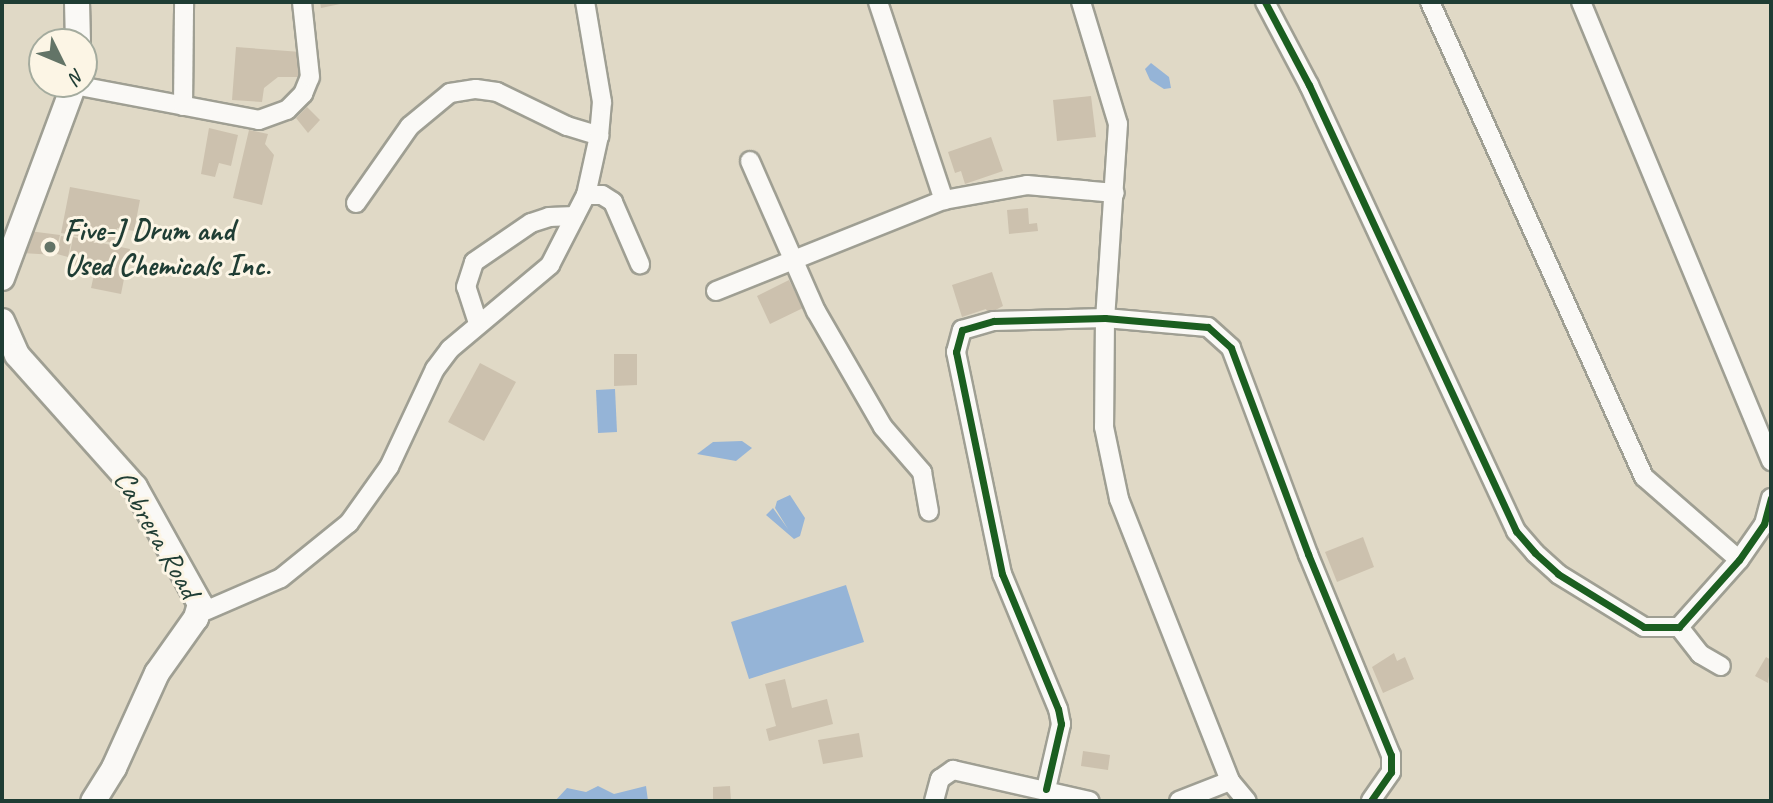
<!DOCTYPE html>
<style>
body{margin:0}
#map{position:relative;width:1773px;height:803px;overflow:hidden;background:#e0d9c6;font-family:Caveat,sans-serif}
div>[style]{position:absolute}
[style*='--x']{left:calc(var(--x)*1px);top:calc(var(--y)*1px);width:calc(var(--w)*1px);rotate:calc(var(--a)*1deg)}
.water>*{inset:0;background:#95b4d7}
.building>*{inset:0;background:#ccc1ae}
.roads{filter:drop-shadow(2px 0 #9f9f93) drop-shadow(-2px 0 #9f9f93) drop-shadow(0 2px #9f9f93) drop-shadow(0 -2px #9f9f93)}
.street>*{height:18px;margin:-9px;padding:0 9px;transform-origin:9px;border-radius:9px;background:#faf9f6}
.secondary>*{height:24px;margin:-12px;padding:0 12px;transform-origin:12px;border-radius:12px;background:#faf9f6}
.cycleway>*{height:7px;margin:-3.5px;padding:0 3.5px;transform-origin:3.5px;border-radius:3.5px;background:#1b5e20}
.dots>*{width:19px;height:19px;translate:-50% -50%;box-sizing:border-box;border:4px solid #fcf5e5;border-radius:50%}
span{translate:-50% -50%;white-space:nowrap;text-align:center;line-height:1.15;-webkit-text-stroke:6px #fcf5e5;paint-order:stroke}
.poi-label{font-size:30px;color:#1f3d34;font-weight:700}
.left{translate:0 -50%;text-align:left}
.street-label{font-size:30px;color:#1f3d34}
.frame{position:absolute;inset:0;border:4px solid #1f3d34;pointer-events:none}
.north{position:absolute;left:28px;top:28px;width:70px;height:70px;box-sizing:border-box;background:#fcf5e5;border:2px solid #a4ab9e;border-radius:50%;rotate:133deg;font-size:19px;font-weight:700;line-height:28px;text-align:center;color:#1f3d34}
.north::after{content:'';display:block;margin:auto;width:24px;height:32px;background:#637467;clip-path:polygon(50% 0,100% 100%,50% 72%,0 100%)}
</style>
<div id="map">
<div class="water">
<div style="clip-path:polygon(1151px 63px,1169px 77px,1171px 88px,1164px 89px,1150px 80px,1145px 69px)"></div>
<div style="clip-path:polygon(615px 389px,617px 432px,598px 433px,596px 390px)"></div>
<div style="clip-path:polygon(742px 441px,752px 448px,736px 461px,697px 454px,713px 442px)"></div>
<div style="clip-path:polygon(790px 495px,805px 518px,800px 536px,794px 539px,766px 515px,773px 508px,788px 529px,775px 508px,777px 501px)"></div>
<div style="clip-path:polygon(846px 585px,864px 642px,749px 679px,731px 622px)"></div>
<div style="clip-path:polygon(598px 786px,614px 794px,646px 786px,648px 801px,555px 801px,567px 788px,586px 792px)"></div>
</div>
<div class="building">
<div style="clip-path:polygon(320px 2px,345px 2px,345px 3px,321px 8px)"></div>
<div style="clip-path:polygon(236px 47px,301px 52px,299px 77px,278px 77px,264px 88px,262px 102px,232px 100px)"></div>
<div style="clip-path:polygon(1091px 96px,1096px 137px,1057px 141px,1053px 100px)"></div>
<div style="clip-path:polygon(307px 107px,320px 120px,308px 133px,296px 118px)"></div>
<div style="clip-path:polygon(209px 128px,238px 135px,231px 166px,219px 163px,215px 177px,201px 174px)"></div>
<div style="clip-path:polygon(249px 130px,268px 134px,265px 144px,274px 155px,262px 205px,233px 198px)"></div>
<div style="clip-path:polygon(991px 137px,1003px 171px,965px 184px,961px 171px,955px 173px,948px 152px)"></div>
<div style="clip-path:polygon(70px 187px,140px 200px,134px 231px,117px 228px,114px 243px,61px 233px)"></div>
<div style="clip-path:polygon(1028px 208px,1029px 224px,1037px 223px,1038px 231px,1009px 234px,1007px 210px)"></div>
<div style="clip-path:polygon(29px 231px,60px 235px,55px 255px,22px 253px)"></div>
<div style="clip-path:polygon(61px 236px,72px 238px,68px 257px,57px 254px)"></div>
<div style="clip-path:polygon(73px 237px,130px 249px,121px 294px,91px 288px,95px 270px,68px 264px)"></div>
<div style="clip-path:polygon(992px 272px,1003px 306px,988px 314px,986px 309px,962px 317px,952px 285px)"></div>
<div style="clip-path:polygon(789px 280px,803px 308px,770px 324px,757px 296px)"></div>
<div style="clip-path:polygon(614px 354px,637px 354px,637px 385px,614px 386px)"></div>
<div style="clip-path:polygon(480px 363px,516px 382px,484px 441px,448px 422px)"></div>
<div style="clip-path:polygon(1363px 537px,1374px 567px,1337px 582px,1325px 552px)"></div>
<div style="clip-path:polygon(1394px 653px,1397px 661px,1405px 657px,1414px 679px,1383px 693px,1372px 667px)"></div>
<div style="clip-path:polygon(1766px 657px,1771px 660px,1768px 683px,1755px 676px)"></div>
<div style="clip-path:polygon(785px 679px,792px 708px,827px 699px,833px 724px,769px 741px,766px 729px,776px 726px,765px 684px)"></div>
<div style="clip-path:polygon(859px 733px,863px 757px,823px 764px,818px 740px)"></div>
<div style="clip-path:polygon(1083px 751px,1110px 755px,1108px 770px,1081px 766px)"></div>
<div style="clip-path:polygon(730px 786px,731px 801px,713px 801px,713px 787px)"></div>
</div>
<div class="roads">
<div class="street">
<div style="--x:878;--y:2;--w:209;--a:71.6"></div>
<div style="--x:1081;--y:2;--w:127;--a:73.1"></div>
<div style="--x:1118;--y:124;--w:194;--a:93.8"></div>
<div style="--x:1105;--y:318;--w:109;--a:90.5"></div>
<div style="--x:1104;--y:427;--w:74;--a:78.2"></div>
<div style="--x:1119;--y:499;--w:303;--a:68.5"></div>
<div style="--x:1230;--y:781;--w:26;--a:50"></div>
<div style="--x:1265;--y:2;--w:94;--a:62.1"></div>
<div style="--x:1309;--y:85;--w:492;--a:65.1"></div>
<div style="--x:1516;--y:531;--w:29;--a:49"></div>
<div style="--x:1535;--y:553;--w:31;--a:42"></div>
<div style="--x:1558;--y:574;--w:101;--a:31.6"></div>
<div style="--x:1644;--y:627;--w:35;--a:0"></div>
<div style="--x:1679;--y:627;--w:90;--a:-48.2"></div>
<div style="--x:1739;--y:560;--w:44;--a:-55.2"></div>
<div style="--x:1764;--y:524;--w:27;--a:-75"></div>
<div style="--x:1430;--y:2;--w:521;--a:65.75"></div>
<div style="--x:1644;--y:477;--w:126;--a:41.1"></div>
<div style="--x:1581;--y:2;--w:497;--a:67.5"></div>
<div style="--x:74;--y:85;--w:188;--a:10.7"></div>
<div style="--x:259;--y:120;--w:30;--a:-20"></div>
<div style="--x:287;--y:110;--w:23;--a:-45"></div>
<div style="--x:303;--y:94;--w:18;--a:-68"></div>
<div style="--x:310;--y:77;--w:75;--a:-96.1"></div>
<div style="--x:183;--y:106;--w:104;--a:-89.4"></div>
<div style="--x:750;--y:161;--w:164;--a:66.3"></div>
<div style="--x:816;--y:311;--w:134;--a:60"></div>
<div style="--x:883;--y:427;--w:60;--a:49.1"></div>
<div style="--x:922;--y:472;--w:40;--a:80"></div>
<div style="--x:586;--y:195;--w:16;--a:0"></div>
<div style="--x:602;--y:195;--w:13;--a:32"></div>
<div style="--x:613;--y:202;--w:68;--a:66.5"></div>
<div style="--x:356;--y:203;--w:94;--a:-55"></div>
<div style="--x:410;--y:126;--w:52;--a:-39.5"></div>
<div style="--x:450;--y:93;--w:26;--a:-9"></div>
<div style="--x:476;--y:89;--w:21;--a:8"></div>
<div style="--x:497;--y:92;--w:78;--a:25.9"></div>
<div style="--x:567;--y:126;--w:34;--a:17"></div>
<div style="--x:716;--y:291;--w:245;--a:-21.8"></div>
<div style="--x:944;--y:200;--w:84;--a:-10.2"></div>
<div style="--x:1027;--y:185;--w:88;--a:5.2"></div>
<div style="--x:478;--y:323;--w:38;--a:-108"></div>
<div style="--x:466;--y:287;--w:26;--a:-72"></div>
<div style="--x:474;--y:262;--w:69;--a:-34.4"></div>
<div style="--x:531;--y:223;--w:19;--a:-18"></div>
<div style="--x:549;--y:217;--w:26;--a:-2"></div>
<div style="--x:198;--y:614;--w:90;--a:-23.4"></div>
<div style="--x:281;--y:578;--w:87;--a:-39"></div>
<div style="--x:349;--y:523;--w:69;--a:-54.5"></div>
<div style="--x:389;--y:467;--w:108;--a:-64.9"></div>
<div style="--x:435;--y:369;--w:25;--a:-53"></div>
<div style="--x:450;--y:349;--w:131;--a:-40"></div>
<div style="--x:550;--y:265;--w:79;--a:-62.8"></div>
<div style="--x:586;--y:195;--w:60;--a:-77.6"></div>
<div style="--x:599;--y:136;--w:34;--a:-85"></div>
<div style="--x:602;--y:102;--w:101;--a:-99.6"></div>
<div style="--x:1679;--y:627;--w:34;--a:52"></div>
<div style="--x:1700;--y:654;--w:24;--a:30"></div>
<div style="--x:1046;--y:789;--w:67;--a:-77"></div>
<div style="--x:1061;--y:724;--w:15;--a:-101"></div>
<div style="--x:1058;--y:709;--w:146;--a:-112.5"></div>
<div style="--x:1002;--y:574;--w:227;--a:-101.7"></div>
<div style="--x:956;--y:352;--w:23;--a:-75"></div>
<div style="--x:962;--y:330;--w:33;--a:-16"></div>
<div style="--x:994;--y:321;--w:111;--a:-1.5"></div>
<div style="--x:1105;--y:318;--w:103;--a:5"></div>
<div style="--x:1208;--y:327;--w:31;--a:42"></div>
<div style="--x:1231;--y:348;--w:220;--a:69.5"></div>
<div style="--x:1308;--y:554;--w:217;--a:67.6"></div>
<div style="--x:1391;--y:755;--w:17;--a:90"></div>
<div style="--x:1391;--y:772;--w:35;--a:125"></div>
<div style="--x:934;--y:801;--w:23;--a:-75"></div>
<div style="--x:940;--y:779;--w:16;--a:-35"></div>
<div style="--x:953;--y:770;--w:140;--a:12.8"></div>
<div style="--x:1179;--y:801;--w:55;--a:-21.4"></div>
</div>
<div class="secondary">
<div style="--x:77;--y:2;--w:40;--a:88.6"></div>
<div style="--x:2;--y:278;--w:207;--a:-69.6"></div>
<div style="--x:2;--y:321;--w:37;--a:66"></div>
<div style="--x:17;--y:355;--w:177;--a:48.2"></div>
<div style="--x:135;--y:487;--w:134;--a:60.9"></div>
<div style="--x:200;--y:604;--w:15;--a:106"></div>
<div style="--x:196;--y:618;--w:67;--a:125.3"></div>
<div style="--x:157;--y:673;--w:104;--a:114.4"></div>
<div style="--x:114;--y:768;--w:39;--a:122"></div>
</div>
</div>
<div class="cycleway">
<div style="--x:1265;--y:2;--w:94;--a:62.1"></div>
<div style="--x:1309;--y:85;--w:492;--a:65.1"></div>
<div style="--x:1516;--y:531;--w:29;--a:49"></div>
<div style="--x:1535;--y:553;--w:31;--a:42"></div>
<div style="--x:1558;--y:574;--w:101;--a:31.6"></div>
<div style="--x:1644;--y:627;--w:35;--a:0"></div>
<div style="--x:1679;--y:627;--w:90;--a:-48.2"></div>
<div style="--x:1739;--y:560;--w:44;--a:-55.2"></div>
<div style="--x:1764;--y:524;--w:27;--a:-75"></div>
<div style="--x:1046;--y:789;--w:67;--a:-77"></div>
<div style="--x:1061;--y:724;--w:15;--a:-101"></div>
<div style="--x:1058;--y:709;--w:146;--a:-112.5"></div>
<div style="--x:1002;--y:574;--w:227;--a:-101.7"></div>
<div style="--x:956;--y:352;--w:23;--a:-75"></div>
<div style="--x:962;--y:330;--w:33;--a:-16"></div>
<div style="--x:994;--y:321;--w:111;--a:-1.5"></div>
<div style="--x:1105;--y:318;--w:103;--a:5"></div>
<div style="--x:1208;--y:327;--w:31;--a:42"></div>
<div style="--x:1231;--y:348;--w:220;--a:69.5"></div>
<div style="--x:1308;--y:554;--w:217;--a:67.6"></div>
<div style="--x:1391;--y:755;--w:17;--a:90"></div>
<div style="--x:1391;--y:772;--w:35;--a:125"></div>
</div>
<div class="dots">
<div style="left:50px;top:247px;background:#637467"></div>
</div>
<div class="poi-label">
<span class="left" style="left:64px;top:247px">Five-J Drum and<br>Used Chemicals Inc.</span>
</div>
<div class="street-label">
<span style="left:157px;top:534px;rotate:60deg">Cabrera Road</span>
</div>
<div class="frame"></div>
<div class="north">N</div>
</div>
